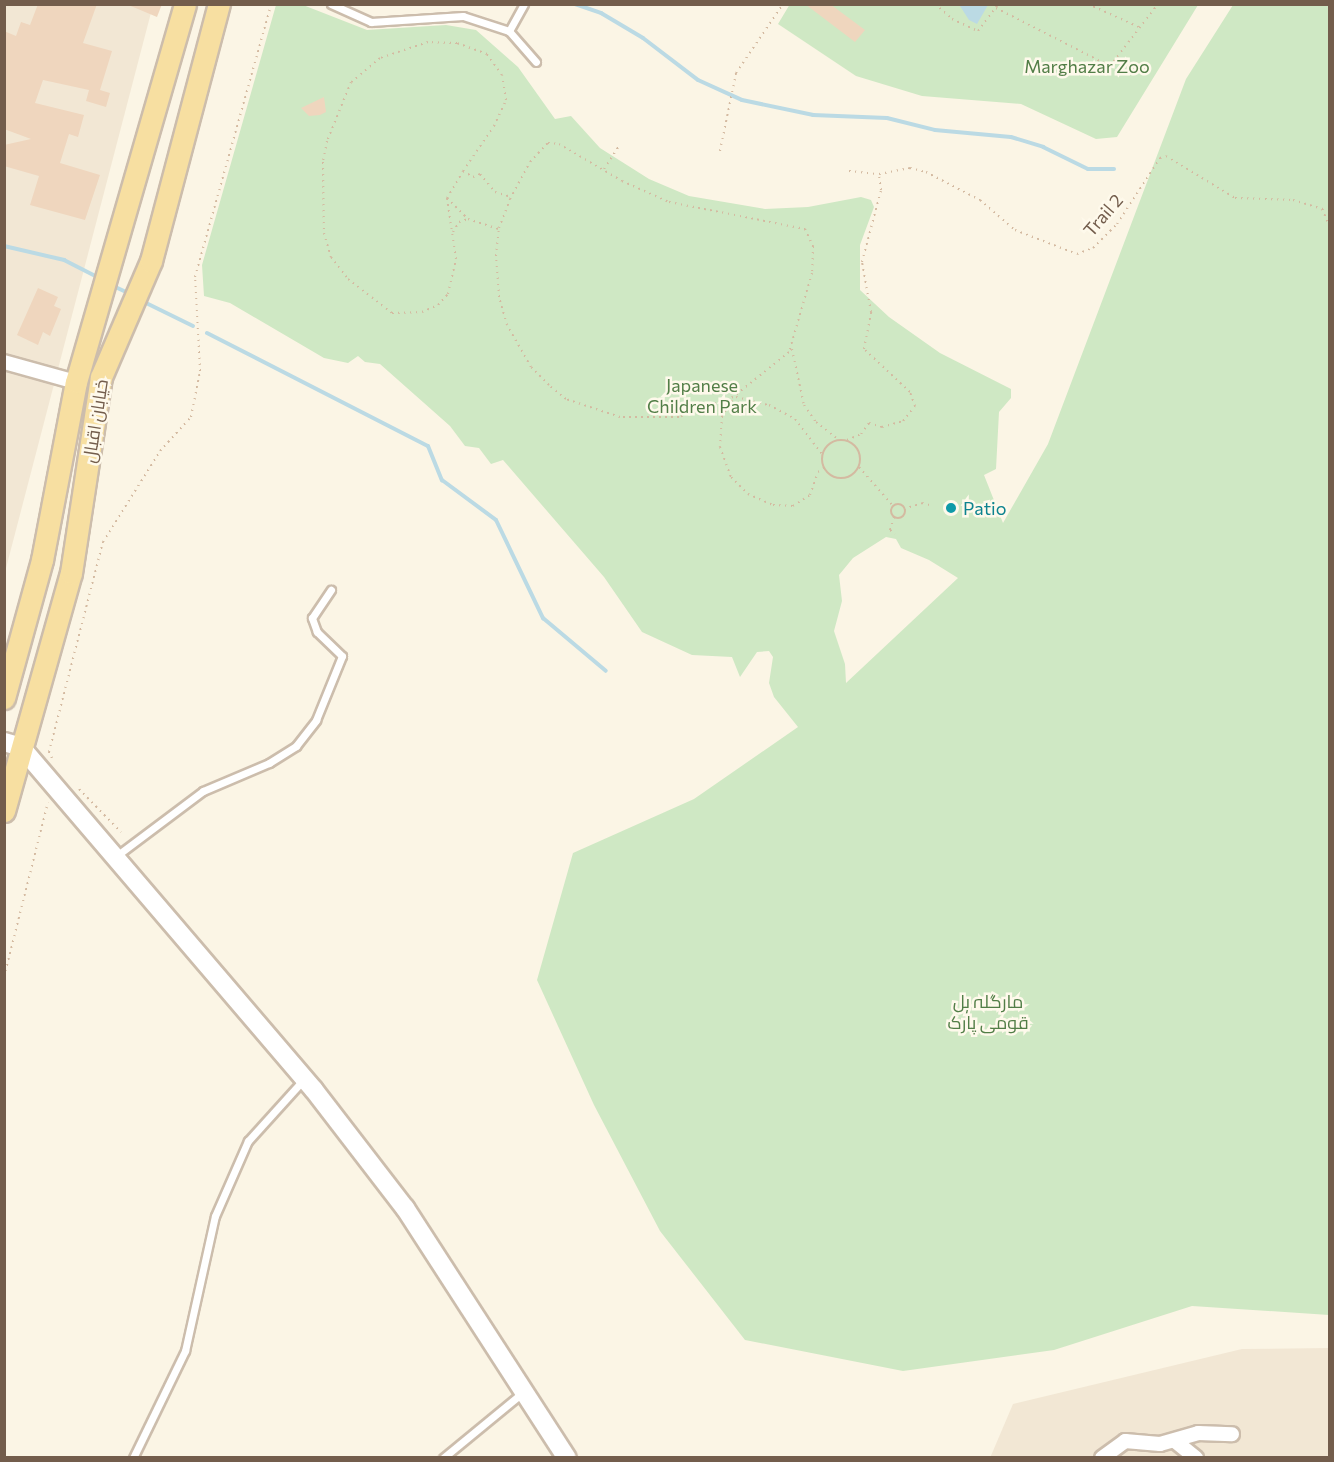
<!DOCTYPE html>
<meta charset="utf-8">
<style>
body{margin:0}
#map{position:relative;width:1334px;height:1462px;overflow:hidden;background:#fbf5e5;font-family:Commissioner,Cairo,sans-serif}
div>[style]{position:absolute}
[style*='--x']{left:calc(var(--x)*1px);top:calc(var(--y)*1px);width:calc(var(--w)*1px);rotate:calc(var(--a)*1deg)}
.residential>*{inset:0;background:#f2e7d4}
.green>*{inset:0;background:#cfe8c4}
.water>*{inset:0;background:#bbdae4}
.stream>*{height:4px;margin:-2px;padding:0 2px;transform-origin:2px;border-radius:2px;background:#bbdae4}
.building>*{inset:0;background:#efd6be}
.path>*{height:2px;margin-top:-1px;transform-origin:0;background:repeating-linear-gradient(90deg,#d4baa1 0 1.5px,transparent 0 6px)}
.path>.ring{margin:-1px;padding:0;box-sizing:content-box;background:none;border:2px solid #d4baa1;border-radius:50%}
.roads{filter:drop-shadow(2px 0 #ccbdac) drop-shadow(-2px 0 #ccbdac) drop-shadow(0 2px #ccbdac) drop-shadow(0 -2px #ccbdac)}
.lane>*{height:7px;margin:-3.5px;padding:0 3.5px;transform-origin:3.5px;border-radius:3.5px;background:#fff}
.street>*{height:14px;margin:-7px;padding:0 7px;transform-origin:7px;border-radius:7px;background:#fff}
.secondary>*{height:18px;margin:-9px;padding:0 9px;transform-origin:9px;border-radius:9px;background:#fff}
.primary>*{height:21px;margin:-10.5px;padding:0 10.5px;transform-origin:10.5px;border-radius:10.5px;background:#f7dfa1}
.dots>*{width:16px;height:16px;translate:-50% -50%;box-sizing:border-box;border:3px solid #fef9eb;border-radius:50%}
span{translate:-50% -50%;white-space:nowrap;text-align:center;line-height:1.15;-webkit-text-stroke:5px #fef9eb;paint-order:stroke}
.park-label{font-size:18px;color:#527e47}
.street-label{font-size:18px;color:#735d4c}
.culture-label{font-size:18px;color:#0d838f}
.left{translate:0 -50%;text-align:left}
.frame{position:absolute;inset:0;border:6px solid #735d4c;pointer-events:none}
</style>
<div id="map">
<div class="residential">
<div style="clip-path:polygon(5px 5px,153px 5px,5px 572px)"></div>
<div style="clip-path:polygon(1329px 1348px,1329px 1457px,990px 1458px,1013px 1404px,1242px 1349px)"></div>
</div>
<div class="green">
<div style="clip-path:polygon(790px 4px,1198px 5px,1117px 137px,1096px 139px,1021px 104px,922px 96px,856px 76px,778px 24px)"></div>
<div style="clip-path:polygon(evenodd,276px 5px,303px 5px,367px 30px,446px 25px,476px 30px,518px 67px,555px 119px,571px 116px,600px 148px,649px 179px,689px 196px,765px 209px,808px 207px,861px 197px,871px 200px,874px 207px,860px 245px,860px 290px,889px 317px,940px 353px,1011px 389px,1011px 398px,999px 412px,996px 469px,984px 475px,1003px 523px,1048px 444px,1186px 79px,1233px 5px,1329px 5px,1329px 1315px,1192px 1306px,1054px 1350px,903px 1371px,745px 1340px,660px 1231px,594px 1105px,537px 980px,573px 853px,694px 799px,798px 727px,774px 697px,769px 683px,773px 657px,769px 651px,757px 652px,740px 677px,732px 657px,692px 655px,642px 632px,604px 577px,503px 460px,491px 464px,479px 448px,465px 446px,450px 426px,380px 364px,365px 362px,358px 356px,348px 363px,324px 358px,230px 303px,204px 296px,202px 265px,276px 5px,886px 537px,896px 539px,901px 548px,929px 560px,958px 578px,846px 683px,845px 664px,834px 631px,842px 601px,839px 575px,853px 558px,886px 537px)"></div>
</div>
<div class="water">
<div style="clip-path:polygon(944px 5px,988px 4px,988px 5px,977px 24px,969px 20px,960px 6px)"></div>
</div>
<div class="stream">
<div style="--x:575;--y:4;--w:28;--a:19"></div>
<div style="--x:601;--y:13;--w:49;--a:30.8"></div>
<div style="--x:643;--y:38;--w:69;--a:37.4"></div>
<div style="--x:698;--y:80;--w:48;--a:24.4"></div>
<div style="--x:742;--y:100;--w:73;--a:11.9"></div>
<div style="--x:813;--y:115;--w:74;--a:2.3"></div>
<div style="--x:887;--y:118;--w:49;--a:14"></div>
<div style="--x:935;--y:130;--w:76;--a:5.3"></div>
<div style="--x:1011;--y:137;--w:34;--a:17"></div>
<div style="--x:1043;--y:147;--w:50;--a:26.1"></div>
<div style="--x:1088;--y:169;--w:26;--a:0"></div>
<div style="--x:4;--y:246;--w:62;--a:13.1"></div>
<div style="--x:64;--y:260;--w:39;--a:27"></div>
<div style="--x:111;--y:285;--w:19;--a:25"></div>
<div style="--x:140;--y:300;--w:59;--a:26.1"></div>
<div style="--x:207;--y:333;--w:248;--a:27.1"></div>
<div style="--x:428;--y:446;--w:37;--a:68"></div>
<div style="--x:442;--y:480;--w:67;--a:36.5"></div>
<div style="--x:496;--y:520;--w:109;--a:64.4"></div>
<div style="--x:543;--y:618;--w:82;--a:40.1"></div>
</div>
<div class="building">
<div style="clip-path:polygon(38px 4px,97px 4px,83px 43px,112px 51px,100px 90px,110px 93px,106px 107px,86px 101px,89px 90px,43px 80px,35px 103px,84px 115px,78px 137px,69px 134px,60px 163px,100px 175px,85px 220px,30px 205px,39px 176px,4px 166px,4px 145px,31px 139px,4px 129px,4px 31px,16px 36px,21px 22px,30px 25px)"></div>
<div style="clip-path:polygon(126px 4px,162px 4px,157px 17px)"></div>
<div style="clip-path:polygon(805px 4px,830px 4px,865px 30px,855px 42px)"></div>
<div style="clip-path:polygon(324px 97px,326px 112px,320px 115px,309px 116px,301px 108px)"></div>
<div style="clip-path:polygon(38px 288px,58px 297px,54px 306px,61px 309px,50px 336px,43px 332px,38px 345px,17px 335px)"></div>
</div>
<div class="path">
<div style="--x:935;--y:4;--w:23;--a:41"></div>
<div style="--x:952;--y:19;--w:29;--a:25"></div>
<div style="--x:978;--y:31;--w:34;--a:-53"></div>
<div style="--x:1088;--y:4;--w:56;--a:24.3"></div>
<div style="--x:996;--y:8;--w:128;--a:27"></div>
<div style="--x:1110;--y:66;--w:78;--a:-52.3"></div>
<div style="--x:548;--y:143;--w:11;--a:5"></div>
<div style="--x:559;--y:144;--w:73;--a:30.4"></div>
<div style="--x:622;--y:181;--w:51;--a:24.1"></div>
<div style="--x:669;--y:202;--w:139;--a:11.2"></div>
<div style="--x:805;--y:229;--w:19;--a:65"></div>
<div style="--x:813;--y:246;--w:27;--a:92"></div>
<div style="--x:812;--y:273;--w:82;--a:106.2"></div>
<div style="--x:789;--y:352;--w:72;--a:141.2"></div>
<div style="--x:733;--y:397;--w:58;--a:159.7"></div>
<div style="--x:679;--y:417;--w:59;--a:180"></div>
<div style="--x:620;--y:417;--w:57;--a:-161.6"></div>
<div style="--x:566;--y:399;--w:22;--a:-141"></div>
<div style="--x:549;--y:385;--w:25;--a:-135"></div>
<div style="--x:531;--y:367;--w:48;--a:-119.7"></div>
<div style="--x:507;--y:325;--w:29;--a:-106"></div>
<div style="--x:499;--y:297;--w:41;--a:-94.2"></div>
<div style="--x:496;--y:256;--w:28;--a:-84"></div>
<div style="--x:499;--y:228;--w:31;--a:-69"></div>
<div style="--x:510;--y:199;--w:42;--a:-61.6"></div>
<div style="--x:530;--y:162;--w:26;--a:-47"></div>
<div style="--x:720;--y:151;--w:80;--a:-78.4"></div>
<div style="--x:736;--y:73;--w:83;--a:-55.7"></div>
<div style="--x:604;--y:169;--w:27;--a:-57"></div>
<div style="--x:463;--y:171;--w:55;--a:-55.4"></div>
<div style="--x:494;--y:126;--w:29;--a:-65"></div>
<div style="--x:506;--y:100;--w:25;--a:-99"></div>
<div style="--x:502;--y:75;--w:26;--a:-126"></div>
<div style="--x:487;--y:54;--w:32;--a:-160"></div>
<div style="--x:457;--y:43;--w:29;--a:-178"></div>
<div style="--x:428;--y:42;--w:51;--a:161.6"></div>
<div style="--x:380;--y:58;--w:38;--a:140"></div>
<div style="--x:351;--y:82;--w:64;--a:112.1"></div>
<div style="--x:327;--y:141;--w:21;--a:101"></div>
<div style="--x:323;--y:162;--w:71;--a:89.2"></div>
<div style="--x:324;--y:233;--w:25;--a:74"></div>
<div style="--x:331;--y:257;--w:28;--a:52"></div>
<div style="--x:348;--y:279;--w:56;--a:37.7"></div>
<div style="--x:392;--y:313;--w:30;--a:-2"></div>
<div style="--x:422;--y:312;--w:17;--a:-24"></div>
<div style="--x:438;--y:305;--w:15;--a:-48"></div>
<div style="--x:448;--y:294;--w:36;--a:-77"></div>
<div style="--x:456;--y:259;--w:62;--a:-98.4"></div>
<div style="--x:447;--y:198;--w:31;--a:-59"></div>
<div style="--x:463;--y:171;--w:12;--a:31"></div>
<div style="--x:473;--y:177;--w:8;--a:-23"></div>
<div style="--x:480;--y:174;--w:23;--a:50"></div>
<div style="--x:495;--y:192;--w:17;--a:17"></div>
<div style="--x:849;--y:171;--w:30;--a:6"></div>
<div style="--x:879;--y:174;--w:32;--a:-11"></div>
<div style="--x:910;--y:168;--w:16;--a:14"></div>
<div style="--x:926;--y:172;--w:61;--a:27.4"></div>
<div style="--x:980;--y:200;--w:46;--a:40.6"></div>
<div style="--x:1015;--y:230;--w:66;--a:21.2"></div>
<div style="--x:1077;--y:254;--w:17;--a:-21"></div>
<div style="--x:1093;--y:248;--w:34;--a:-45"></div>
<div style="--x:1117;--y:224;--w:79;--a:-56.9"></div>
<div style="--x:1160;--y:158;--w:6;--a:-18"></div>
<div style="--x:1166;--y:156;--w:81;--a:31.3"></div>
<div style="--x:1235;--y:198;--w:58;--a:2"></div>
<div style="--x:1293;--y:200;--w:30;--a:17"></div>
<div style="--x:1322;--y:209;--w:8;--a:-14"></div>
<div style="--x:447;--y:198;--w:30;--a:45"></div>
<div style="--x:468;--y:219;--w:33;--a:18"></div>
<div style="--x:1322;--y:209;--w:20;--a:66"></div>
<div style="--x:453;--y:232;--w:12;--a:-59"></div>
<div style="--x:459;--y:222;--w:9;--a:-18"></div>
<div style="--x:792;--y:349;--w:57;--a:77.9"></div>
<div style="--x:804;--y:405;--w:21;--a:55"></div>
<div style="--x:816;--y:422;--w:28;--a:38"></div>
<div style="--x:736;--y:397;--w:34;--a:14"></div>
<div style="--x:769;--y:405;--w:30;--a:28"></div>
<div style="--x:795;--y:419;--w:44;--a:52.4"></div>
<div style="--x:732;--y:400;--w:19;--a:122"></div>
<div style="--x:722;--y:416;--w:31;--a:94"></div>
<div style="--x:720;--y:447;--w:32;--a:70"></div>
<div style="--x:731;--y:477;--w:24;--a:45"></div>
<div style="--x:748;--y:494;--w:27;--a:24"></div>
<div style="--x:773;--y:505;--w:20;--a:3"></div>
<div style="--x:793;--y:506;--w:20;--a:-33"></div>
<div style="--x:810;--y:495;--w:24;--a:-71"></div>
<div style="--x:818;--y:472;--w:7;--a:-34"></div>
<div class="ring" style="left:822px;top:440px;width:36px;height:36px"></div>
<div style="--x:847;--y:440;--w:15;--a:-23"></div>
<div style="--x:861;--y:434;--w:14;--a:-54"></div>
<div style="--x:869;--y:423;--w:14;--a:17"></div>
<div style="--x:882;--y:427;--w:22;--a:-16"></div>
<div style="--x:903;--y:421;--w:19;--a:-51"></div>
<div style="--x:915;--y:406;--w:15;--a:-110"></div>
<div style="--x:910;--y:392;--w:63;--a:-136.9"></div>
<div style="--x:864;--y:349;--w:38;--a:-79"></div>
<div style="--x:871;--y:312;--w:51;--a:-100.2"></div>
<div style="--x:862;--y:262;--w:74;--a:-75.2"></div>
<div style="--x:881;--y:190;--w:15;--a:-98"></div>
<div style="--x:859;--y:467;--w:52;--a:48.9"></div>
<div class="ring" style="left:891px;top:504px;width:12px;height:12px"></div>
<div style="--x:904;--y:509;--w:19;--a:-18"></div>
<div style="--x:922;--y:503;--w:11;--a:15"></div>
<div style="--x:894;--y:517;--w:14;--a:107"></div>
<div style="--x:890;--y:530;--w:6;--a:39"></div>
<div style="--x:52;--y:758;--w:7;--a:-117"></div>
<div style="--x:49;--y:752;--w:217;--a:-75.6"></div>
<div style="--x:103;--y:542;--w:107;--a:-57.9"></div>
<div style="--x:160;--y:451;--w:46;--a:-47.6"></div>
<div style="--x:191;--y:417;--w:47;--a:-78.9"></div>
<div style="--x:200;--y:371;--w:94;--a:-93"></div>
<div style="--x:195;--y:277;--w:283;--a:-74.4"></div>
<div style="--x:79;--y:789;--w:60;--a:45.7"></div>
<div style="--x:4;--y:977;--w:180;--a:-75.9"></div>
</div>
<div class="roads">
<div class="lane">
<div style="--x:331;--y:4;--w:44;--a:24.2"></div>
<div style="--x:371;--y:22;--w:92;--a:-3.7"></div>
<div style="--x:463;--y:16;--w:48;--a:18.1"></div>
<div style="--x:524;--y:4;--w:31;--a:119"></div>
<div style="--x:509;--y:31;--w:41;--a:48.9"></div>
<div style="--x:115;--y:857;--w:110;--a:-36.9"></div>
<div style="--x:203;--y:791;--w:72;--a:-23"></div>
<div style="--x:269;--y:763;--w:32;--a:-32"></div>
<div style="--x:296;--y:746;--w:33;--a:-52"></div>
<div style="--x:316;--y:720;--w:69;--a:-67.9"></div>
<div style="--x:342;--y:656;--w:35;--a:-136"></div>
<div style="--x:317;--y:632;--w:15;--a:-110"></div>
<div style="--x:312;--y:618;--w:34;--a:-56"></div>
<div style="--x:133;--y:1458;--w:119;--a:-64.1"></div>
<div style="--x:185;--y:1351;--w:138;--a:-77.5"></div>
<div style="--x:215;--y:1216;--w:82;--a:-66.3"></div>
<div style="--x:248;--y:1141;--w:84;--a:-47.9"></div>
<div style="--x:443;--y:1458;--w:102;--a:-39.4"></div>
</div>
<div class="street">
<div style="--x:4;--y:362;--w:75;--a:15.5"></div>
<div style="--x:1175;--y:1441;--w:27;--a:39"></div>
<div style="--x:1102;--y:1458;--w:29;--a:-36"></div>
<div style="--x:1125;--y:1441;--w:35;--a:5"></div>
<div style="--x:1160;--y:1444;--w:40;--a:-16"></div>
<div style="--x:1198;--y:1433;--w:34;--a:2"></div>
</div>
<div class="secondary">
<div style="--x:4;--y:742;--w:18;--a:16"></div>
<div style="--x:21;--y:747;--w:451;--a:49.5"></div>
<div style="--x:314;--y:1090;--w:149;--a:52.4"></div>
<div style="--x:405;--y:1208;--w:298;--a:57.1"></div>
</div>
<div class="primary">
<div style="--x:4;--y:698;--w:143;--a:-74.6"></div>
<div style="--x:42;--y:560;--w:181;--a:-79.2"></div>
<div style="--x:76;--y:382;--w:393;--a:-73.9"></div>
<div style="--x:4;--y:811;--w:247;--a:-74.3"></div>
<div style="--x:71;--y:573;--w:198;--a:-81.3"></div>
<div style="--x:101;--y:377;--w:126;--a:-66.7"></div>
<div style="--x:151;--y:261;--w:266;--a:-75.2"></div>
</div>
</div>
<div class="dots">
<div style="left:951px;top:508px;background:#0f9aa8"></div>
</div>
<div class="park-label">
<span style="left:1087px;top:66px">Marghazar Zoo</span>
<span style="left:702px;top:396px">Japanese<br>Children Park</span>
<span style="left:988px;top:1012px">مارگلہ ہل<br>قومی پارک</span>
</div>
<div class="street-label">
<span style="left:1103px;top:215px;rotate:-49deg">Trail 2</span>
<span style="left:95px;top:421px;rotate:-81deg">خیابان اقبال</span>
</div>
<div class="culture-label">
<span class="left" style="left:963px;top:508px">Patio</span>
</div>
<div class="frame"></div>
</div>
